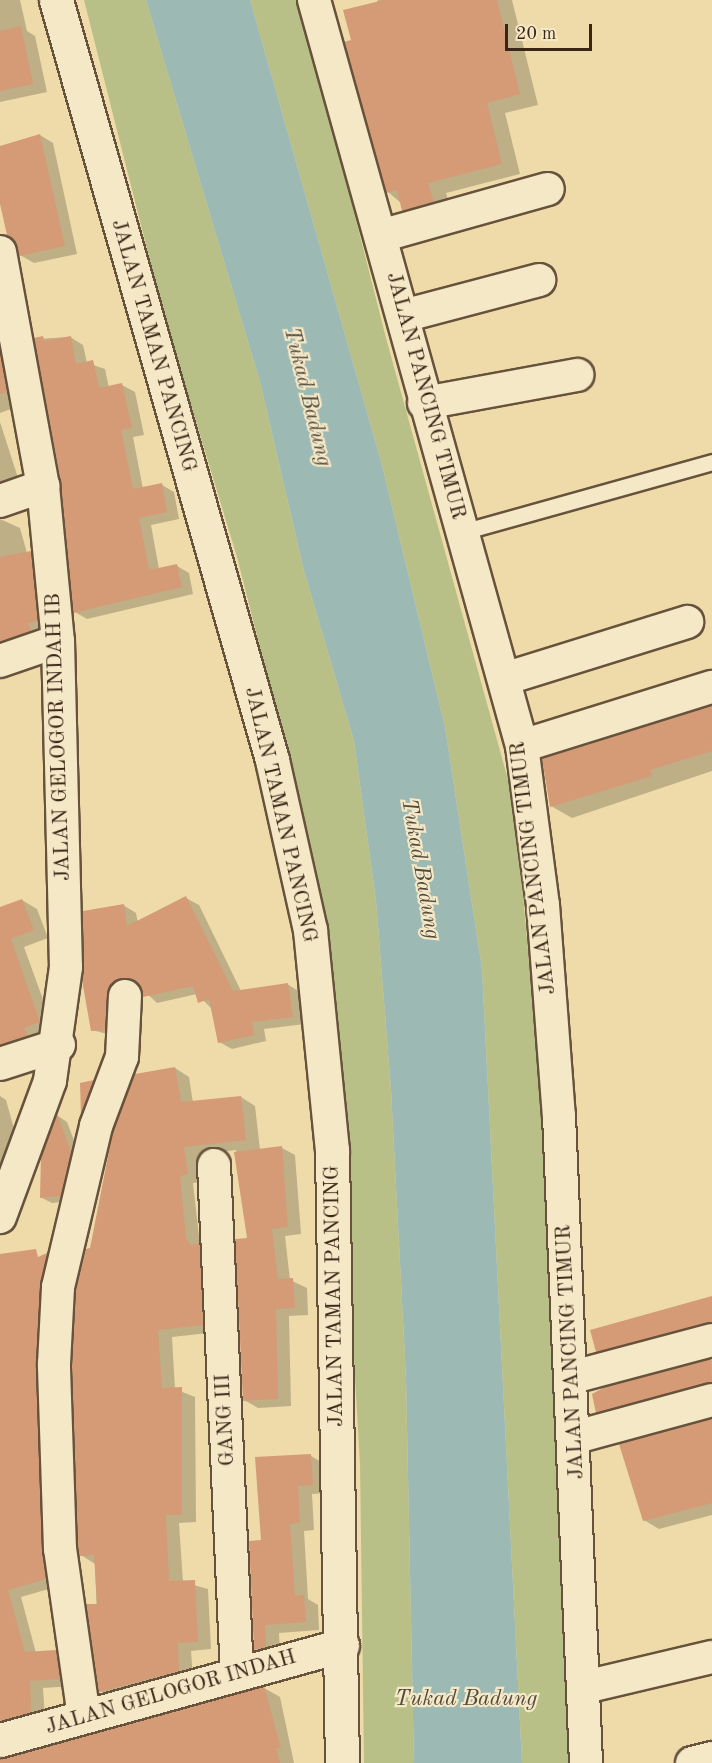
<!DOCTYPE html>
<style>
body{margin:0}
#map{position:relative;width:712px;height:1763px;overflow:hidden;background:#eedba9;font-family:"Old Standard TT",serif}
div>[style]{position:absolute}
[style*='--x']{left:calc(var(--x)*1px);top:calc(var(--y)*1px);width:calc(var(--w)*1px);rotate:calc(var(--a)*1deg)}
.green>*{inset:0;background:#b9c087}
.water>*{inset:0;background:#9db9b3}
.shadow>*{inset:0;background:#0003}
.building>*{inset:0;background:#d59a76}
.roads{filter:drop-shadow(2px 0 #67523c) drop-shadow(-2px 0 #67523c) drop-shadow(0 2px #67523c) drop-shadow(0 -2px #67523c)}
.lane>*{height:15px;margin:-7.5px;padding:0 7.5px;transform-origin:7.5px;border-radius:7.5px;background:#f4e8c7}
.street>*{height:32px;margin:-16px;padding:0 16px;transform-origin:16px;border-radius:16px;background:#f4e8c7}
.secondary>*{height:33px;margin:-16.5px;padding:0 16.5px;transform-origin:16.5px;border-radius:16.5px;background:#f4e8c7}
span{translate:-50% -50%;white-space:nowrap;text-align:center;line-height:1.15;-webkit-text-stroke:4.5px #f4e8c7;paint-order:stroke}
.street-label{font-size:21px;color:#3a2517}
.water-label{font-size:22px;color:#534a3e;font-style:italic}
.scale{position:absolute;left:505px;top:24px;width:87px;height:27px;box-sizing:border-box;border:3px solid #3a2517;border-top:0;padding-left:8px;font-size:18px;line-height:21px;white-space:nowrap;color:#3a2517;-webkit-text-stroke:4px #f4e8c7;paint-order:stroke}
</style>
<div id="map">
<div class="green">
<div style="clip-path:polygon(84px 0,146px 0,260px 382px,304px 571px,354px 741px,376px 901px,391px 1090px,406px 1378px,414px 1763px,364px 1763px,360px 1465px,346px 1219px,327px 979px,294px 782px,237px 557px,164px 316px)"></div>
<div style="clip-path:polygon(250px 0,297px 0,312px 47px,386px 338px,515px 805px,551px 1209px,569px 1763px,522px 1763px,482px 969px,445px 727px,382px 465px)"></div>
</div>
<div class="water">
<div style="clip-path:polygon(146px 0,250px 0,382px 465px,445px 727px,482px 969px,522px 1763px,414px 1763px,406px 1378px,391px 1090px,376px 901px,354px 741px,304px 571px,260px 382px)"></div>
</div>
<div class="shadow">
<div style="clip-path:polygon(0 0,20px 0,27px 31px,35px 36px,47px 92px,0 102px)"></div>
<div style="clip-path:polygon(378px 0,512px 0,538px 105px,505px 113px,520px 174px,446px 193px,452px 213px,422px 221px,388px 192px,353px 41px)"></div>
<div style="clip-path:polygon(40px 135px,53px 143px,77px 254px,34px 263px,20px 255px,0 198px,0 147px)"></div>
<div style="clip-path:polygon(0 333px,22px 405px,0 413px)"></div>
<div style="clip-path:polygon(70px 337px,83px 345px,87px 363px,105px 369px,109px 388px,122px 385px,135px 392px,144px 435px,133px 437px,143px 489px,162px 485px,174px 492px,179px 519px,151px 525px,159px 569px,177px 566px,189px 573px,193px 594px,87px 619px,75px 612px,62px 483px,36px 339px)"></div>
<div style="clip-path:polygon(0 422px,20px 484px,0 500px)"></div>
<div style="clip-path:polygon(0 519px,20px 528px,27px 553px,45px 561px,52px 628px,0 661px)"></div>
<div style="clip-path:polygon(712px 704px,712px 771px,572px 818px,551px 806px,544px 760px)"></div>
<div style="clip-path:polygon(186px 898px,199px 905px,241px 991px,287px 984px,300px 992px,305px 1024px,264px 1029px,266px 1041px,232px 1049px,219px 1042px,212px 1009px,197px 994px,157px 1003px,140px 987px,131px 986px,118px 1037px,92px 1030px,123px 905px,136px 913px,138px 923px)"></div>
<div style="clip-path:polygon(22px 900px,37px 909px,48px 938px,24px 947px,54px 1030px,21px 1051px,7px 1042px,0 1028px,0 908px)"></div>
<div style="clip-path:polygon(175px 1068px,189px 1077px,193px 1103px,241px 1097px,255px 1106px,260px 1150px,282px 1148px,295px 1155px,301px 1234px,285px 1236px,290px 1280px,307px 1288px,308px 1315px,289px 1316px,291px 1406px,258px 1408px,244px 1400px,248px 1239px,236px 1150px,198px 1155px,202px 1182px,193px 1183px,200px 1245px,213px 1253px,217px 1332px,172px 1337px,175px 1389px,195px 1397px,196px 1522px,179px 1523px,183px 1582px,208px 1589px,211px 1649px,191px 1651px,193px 1678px,114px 1699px,100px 1691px,95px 1564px,81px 1555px,92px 1250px)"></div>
<div style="clip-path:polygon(94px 1082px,108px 1090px,96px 1121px,83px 1113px,81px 1084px)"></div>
<div style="clip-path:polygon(0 1096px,6px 1100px,21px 1154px,18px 1163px,0 1168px)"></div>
<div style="clip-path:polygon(58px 1116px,67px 1122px,81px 1159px,71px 1201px,52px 1203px,42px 1198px)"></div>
<div style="clip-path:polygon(47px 1255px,61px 1263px,59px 1586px,21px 1597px,36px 1653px,56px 1651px,70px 1659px,73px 1686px,43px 1688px,45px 1719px,0 1725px,0 1290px,39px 1267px,40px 1256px)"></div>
<div style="clip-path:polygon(712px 1298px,712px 1334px,612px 1360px,597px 1351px)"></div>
<div style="clip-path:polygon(712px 1360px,712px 1394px,613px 1421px,598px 1412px,593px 1395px)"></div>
<div style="clip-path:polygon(712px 1420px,712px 1515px,659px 1529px,644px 1520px)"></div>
<div style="clip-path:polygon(311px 1456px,325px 1464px,327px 1493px,312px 1494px,314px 1530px,304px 1531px,308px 1599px,318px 1605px,319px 1630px,279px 1633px,280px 1654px,270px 1657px,255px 1649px,263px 1542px)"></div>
<div style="clip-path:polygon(264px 1688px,280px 1697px,294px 1763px,0 1763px)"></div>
</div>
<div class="building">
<div style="clip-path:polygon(384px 0,497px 0,520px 94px,487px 103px,502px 164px,428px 183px,434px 202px,402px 211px,397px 190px,386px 193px,344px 42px,351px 40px,343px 10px)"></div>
<div style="clip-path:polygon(21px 26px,33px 84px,0 91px,0 31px)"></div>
<div style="clip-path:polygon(40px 134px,65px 246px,19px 256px,7px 235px,0 204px,0 146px)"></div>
<div style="clip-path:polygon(43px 336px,44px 341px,71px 336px,76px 364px,93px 360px,99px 388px,122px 383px,132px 428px,121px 430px,133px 489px,162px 483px,167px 512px,139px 518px,149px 570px,177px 564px,182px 587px,73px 613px,61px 483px,34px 338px)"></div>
<div style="clip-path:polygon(0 352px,7px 392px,0 394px)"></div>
<div style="clip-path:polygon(31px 551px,38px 621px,28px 623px,31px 631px,0 642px,0 557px)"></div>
<div style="clip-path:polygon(712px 706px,712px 751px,650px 770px,652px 776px,550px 807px,542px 759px)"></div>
<div style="clip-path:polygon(186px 896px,233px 991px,288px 983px,293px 1017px,252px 1022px,254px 1035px,218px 1043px,209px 999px,198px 1003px,193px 986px,143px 997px,135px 981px,125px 978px,110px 987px,105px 1030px,91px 1031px,82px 980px,83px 911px,124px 904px,127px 926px)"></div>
<div style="clip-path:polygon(22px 899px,34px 930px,11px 939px,40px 1022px,24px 1028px,28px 1036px,0 1045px,0 907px)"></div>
<div style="clip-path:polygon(175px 1067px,181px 1102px,241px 1096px,246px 1140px,184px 1147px,188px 1174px,180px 1176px,186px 1238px,190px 1245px,200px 1243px,203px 1325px,158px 1330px,162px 1388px,182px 1387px,182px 1515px,166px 1515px,169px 1581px,195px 1580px,198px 1642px,178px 1643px,179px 1671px,99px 1692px,86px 1604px,97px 1604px,94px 1555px,79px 1556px,78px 1547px,72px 1364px,76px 1290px,86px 1249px,90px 1248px,113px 1131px,135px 1074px)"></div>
<div style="clip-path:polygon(94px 1080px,81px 1114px,80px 1083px)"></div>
<div style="clip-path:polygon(57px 1114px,71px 1152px,61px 1196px,40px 1198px,41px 1156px)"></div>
<div style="clip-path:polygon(282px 1146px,288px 1227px,272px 1229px,278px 1279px,293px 1278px,295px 1308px,276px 1309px,278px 1399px,243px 1401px,235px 1239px,247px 1238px,234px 1152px)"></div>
<div style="clip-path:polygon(36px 1249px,38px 1257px,47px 1253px,36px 1363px,46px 1579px,8px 1590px,25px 1652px,56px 1650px,60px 1679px,30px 1681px,31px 1712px,0 1721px,0 1254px)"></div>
<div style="clip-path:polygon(712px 1296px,712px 1323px,596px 1352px,590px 1330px)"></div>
<div style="clip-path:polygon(711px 1359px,712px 1383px,596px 1413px,592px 1394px,605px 1387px)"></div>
<div style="clip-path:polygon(712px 1419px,712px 1503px,643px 1521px,619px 1444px)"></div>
<div style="clip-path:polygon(311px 1454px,313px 1485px,298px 1486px,300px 1523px,290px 1524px,295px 1596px,304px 1595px,306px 1622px,265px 1625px,266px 1647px,254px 1650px,249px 1541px,261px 1540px,255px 1457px)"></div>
<div style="clip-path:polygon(264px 1686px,281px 1748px,276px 1749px,280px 1763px,0 1763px,0 1758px)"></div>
</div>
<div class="roads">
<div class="lane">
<div style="--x:462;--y:532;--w:260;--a:-15.6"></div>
</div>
<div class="street">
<div style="--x:314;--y:0;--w:774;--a:74.42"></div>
<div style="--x:522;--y:746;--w:160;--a:82.5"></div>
<div style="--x:543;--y:905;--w:212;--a:85.7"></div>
<div style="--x:559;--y:1116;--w:648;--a:87.61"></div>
<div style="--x:384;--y:235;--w:170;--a:-15.7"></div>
<div style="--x:0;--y:252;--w:238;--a:79.6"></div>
<div style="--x:43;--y:486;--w:156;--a:84.5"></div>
<div style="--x:58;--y:641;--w:326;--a:88.6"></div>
<div style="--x:66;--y:967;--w:115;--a:98"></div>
<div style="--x:50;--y:1081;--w:145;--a:110.2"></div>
<div style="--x:403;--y:316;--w:141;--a:-14.8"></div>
<div style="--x:424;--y:403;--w:156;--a:-10.4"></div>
<div style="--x:0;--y:501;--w:46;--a:-19.2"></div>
<div style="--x:0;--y:661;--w:61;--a:-19"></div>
<div style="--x:504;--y:679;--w:192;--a:-17.3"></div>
<div style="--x:522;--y:746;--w:199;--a:-17.3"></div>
<div style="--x:0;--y:1064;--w:62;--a:-17.9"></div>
<div style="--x:214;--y:1165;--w:511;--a:87.42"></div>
<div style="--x:573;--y:1377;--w:144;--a:-14.9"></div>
<div style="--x:576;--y:1437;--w:141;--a:-15.2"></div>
<div style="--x:585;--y:1687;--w:130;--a:-13.3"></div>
<div style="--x:84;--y:1717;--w:170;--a:-98.1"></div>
<div style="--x:60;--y:1549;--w:185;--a:-91.9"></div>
<div style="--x:54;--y:1364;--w:77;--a:-87"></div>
<div style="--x:58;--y:1287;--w:165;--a:-76.7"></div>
<div style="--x:96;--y:1126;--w:74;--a:-69.4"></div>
<div style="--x:122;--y:1057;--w:61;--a:-87.2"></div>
<div style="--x:692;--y:1763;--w:21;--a:-14"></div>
</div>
<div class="secondary">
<div style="--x:56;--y:0;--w:790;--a:74.13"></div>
<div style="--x:272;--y:760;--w:174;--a:77.4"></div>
<div style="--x:310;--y:930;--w:221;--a:84.3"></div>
<div style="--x:332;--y:1150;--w:613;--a:89.07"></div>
<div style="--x:0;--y:1740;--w:355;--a:-15.5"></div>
</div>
</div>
<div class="street-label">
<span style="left:153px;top:346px;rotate:74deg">JALAN TAMAN PANCING</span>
<span style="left:425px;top:396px;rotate:75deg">JALAN PANCING TIMUR</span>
<span style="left:59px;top:737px;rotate:-92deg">JALAN GELOGOR INDAH IB</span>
<span style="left:280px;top:815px;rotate:77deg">JALAN TAMAN PANCING</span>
<span style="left:534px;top:868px;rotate:-97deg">JALAN PANCING TIMUR</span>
<span style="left:335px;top:1296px;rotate:-91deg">JALAN TAMAN PANCING</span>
<span style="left:571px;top:1352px;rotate:-93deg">JALAN PANCING TIMUR</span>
<span style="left:226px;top:1420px;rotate:-93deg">GANG III</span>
<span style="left:171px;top:1693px;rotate:-16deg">JALAN GELOGOR INDAH</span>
</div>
<div class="water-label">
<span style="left:307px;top:397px;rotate:76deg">Tukad Badung</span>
<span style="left:420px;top:869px;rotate:80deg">Tukad Badung</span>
<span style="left:466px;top:1700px">Tukad Badung</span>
</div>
<div class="scale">20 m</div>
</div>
